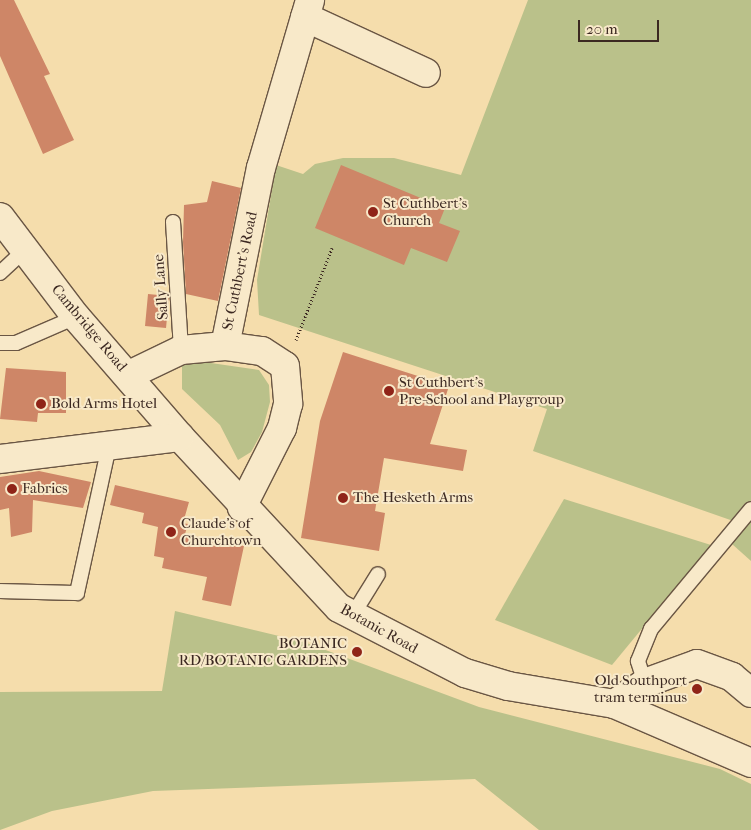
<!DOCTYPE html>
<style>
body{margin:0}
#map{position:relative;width:751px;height:830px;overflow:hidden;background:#f5ddac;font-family:"IM FELL French Canon",serif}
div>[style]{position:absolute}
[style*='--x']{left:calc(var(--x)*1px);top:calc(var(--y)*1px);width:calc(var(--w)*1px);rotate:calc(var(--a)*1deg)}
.green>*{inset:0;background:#bac18a}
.building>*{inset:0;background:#ce8667}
.path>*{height:3px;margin-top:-1.5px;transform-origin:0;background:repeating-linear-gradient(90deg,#3c2922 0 1px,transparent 0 3.5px)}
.roads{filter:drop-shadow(1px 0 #6a5644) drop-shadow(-1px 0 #6a5644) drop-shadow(0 1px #6a5644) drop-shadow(0 -1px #6a5644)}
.lane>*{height:14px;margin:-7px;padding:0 7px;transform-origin:7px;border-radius:7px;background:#f8e9c9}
.street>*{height:28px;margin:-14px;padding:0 14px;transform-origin:14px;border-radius:14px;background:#f8e9c9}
.secondary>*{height:28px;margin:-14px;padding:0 14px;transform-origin:14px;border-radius:14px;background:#f8e9c9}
.dots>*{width:14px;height:14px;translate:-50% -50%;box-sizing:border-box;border:2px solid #f8e9c9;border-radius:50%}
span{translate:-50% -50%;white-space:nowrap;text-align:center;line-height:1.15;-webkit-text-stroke:4px #f8e9c9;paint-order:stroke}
.poi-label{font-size:15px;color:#3c2922}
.left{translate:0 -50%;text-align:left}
.right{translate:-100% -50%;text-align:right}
.street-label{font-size:15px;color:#3c2922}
.scale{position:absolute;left:578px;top:20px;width:81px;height:22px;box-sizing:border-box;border:2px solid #3c2922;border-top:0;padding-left:6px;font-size:15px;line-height:18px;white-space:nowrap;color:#3c2922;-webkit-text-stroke:4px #f8e9c9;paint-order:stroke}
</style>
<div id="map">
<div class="green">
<div style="clip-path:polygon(528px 0,751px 0,751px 508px,739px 523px,533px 451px,547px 409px,259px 315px,257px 280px,276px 165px,303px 174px,315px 164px,343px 158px,394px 158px,461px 175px)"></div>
<div style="clip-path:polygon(197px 361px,259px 370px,269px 385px,270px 402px,262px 432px,251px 452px,238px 460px,220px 425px,182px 389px,182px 366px)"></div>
<div style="clip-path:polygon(564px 499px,711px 545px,612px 665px,495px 620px)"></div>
<div style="clip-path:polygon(751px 520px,751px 561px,732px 544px)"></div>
<div style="clip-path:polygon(175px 611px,304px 642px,479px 707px,720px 769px,751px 784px,751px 830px,539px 830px,475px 779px,153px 791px,52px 811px,0 830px,0 692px,162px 691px)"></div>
</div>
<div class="building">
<div style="clip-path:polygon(0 0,14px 0,50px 74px,44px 76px,74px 140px,43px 154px,0 56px)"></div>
<div style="clip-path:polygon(341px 165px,445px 208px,439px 223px,460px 231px,447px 262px,411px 248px,404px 265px,315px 228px)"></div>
<div style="clip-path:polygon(212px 181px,241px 188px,218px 301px,186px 294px,183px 242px,184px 205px,207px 202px)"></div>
<div style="clip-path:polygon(148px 294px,169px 296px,166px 328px,145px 326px)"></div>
<div style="clip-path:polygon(343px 352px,449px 386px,430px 444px,467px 450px,463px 471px,384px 458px,375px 511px,385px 513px,379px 551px,301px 538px,320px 421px)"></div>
<div style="clip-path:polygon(6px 368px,66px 372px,66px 413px,38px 413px,37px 422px,0 419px)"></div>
<div style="clip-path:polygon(39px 471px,91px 482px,83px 508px,33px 500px,32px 532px,11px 537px,9px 508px,0 510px,0 477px)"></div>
<div style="clip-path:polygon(115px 485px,189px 502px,183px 523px,188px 524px,185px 534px,244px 546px,231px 606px,202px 600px,207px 577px,162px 568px,164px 558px,154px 556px,158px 527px,142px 523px,144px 513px,110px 505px)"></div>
</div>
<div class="path">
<div style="--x:296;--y:340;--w:99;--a:-68.6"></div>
</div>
<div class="roads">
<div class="lane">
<div style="--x:173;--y:222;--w:128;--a:86.4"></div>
<div style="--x:0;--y:273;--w:34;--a:-43"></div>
<div style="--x:0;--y:343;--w:16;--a:0"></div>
<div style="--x:16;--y:343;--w:65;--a:-23.4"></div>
<div style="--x:0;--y:591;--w:77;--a:1.5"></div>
<div style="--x:77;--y:593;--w:150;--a:-77.7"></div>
<div style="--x:352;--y:616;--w:49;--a:-58.2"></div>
<div style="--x:645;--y:683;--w:23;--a:-108"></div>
<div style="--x:638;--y:661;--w:35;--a:-68"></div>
<div style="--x:651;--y:629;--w:156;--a:-50.2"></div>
</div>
<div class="street">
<div style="--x:305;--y:17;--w:133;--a:24.8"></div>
<div style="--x:225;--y:346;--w:182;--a:-78.6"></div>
<div style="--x:261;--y:168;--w:175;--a:-73.7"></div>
<div style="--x:129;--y:375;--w:58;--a:-25.7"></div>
<div style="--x:181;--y:350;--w:44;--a:-5.2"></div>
<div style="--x:225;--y:346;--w:37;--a:8"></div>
<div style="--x:262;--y:351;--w:27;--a:33"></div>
<div style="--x:285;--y:366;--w:38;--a:85"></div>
<div style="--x:288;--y:404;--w:25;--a:104"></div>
<div style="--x:282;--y:428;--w:89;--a:116.9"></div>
<div style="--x:614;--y:704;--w:37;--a:-34"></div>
<div style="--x:645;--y:683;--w:55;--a:-20.1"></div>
<div style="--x:697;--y:664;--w:37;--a:20"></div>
<div style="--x:732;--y:677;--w:25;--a:40"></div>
</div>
<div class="secondary">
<div style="--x:0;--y:217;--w:126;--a:52.8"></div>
<div style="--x:76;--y:317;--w:159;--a:49.1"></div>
<div style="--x:180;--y:437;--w:233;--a:47.1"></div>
<div style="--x:339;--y:608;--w:142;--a:27.3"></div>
<div style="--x:465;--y:673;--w:45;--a:16.8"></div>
<div style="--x:508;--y:686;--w:108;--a:9.6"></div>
<div style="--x:614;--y:704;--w:149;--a:23.3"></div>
<div style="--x:0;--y:459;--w:181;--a:-7"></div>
</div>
</div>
<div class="dots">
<div style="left:373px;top:212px;background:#8f2418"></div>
<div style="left:389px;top:391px;background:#8f2418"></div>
<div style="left:41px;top:404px;background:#8f2418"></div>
<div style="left:12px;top:489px;background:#8f2418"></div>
<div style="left:343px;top:498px;background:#8f2418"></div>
<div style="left:171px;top:532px;background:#8f2418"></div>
<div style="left:357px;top:652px;background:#8f2418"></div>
<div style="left:697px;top:689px;background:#8f2418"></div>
</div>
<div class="poi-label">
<span class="left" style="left:383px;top:212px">St Cuthbert's<br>Church</span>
<span class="left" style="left:399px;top:391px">St Cuthbert's<br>Pre-School and Playgroup</span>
<span class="left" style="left:51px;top:404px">Bold Arms Hotel</span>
<span class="left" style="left:22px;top:489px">Fabrics</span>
<span class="left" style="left:353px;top:498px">The Hesketh Arms</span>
<span class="left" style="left:181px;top:532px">Claude's of<br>Churchtown</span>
<span class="right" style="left:347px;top:652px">BOTANIC<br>RD/BOTANIC GARDENS</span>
<span class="right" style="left:687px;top:689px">Old Southport<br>tram terminus</span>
</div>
<div class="street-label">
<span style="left:240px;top:271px;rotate:-78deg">St Cuthbert's Road</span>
<span style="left:161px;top:287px;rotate:-94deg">Sally Lane</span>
<span style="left:89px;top:328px;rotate:50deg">Cambridge Road</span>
<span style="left:379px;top:629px;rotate:29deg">Botanic Road</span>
</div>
<div class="scale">20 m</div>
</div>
